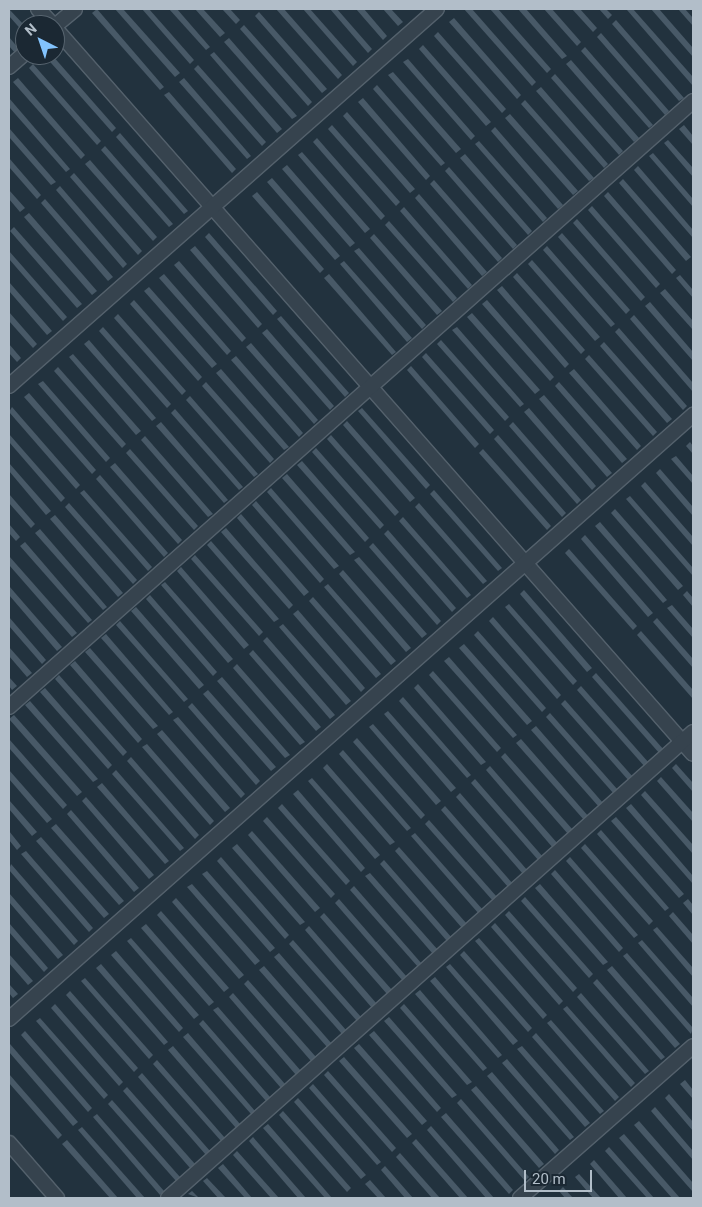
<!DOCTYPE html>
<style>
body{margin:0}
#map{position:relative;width:702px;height:1207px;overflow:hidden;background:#22323e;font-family:Roboto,sans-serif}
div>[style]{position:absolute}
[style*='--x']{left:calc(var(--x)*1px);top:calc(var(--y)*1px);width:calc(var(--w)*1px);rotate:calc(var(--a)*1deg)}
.building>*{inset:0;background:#485967}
.roads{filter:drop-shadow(1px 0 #54616c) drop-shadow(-1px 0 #54616c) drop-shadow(0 1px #54616c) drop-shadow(0 -1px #54616c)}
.lane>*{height:14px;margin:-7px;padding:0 7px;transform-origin:7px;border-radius:7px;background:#36434e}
span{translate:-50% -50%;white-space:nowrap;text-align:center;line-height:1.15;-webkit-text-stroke:4px #1b2833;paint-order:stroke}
.frame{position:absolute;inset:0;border:10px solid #b2bec9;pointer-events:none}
.north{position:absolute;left:15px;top:15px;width:50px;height:50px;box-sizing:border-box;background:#1b2833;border:1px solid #57646f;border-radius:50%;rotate:319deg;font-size:14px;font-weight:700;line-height:20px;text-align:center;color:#b2bec9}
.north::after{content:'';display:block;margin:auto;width:18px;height:22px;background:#83c3fd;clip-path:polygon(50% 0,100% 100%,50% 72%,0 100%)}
.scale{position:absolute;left:524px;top:1170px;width:68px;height:22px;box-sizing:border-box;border:2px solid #b2bec9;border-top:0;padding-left:6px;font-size:15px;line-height:18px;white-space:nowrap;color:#b2bec9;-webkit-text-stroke:4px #1b2833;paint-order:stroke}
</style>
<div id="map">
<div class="building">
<div style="clip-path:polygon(9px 9px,25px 26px,25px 34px,9px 16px)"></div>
<div style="clip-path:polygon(97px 9px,164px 87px,160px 90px,92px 13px)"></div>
<div style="clip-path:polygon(115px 9px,123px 9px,180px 73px,175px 77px)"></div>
<div style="clip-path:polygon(142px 9px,149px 9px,194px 60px,190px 64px)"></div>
<div style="clip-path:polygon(169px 9px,177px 9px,210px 47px,206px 50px)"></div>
<div style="clip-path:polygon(195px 9px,203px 9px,225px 33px,220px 37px)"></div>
<div style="clip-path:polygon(222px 9px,230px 9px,240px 20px,236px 24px)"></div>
<div style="clip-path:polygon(276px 9px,284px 9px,342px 75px,338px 79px)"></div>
<div style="clip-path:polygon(303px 9px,310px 9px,357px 62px,353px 66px)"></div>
<div style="clip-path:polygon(330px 9px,337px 9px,372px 49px,368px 53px)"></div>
<div style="clip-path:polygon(356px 9px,364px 9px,387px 36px,383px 40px)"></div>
<div style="clip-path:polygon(383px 9px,391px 9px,403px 22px,398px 26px)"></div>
<div style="clip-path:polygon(464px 9px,472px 9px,536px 82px,532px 86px)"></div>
<div style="clip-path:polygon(490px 9px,498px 9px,551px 69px,547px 73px)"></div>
<div style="clip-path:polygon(518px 9px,526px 9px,567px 56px,562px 59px)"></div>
<div style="clip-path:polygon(544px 9px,552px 9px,581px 42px,577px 46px)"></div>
<div style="clip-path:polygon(572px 9px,580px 9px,597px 28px,593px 32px)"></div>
<div style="clip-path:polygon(599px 9px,606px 9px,612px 15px,608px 19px)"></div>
<div style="clip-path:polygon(633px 9px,693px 77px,693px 86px,627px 10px)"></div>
<div style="clip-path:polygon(651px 9px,659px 9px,693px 48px,693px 57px)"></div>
<div style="clip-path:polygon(678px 9px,685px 9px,693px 18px,693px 26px)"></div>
<div style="clip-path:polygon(259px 12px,327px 89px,322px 93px,255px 16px)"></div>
<div style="clip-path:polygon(454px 18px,521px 95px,517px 99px,449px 22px)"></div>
<div style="clip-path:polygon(616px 20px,684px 98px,679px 101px,612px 24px)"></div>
<div style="clip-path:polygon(244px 25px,312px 102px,308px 106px,240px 29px)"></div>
<div style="clip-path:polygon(438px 32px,506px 109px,502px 113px,434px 36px)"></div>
<div style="clip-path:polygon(601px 33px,669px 111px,665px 115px,597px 37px)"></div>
<div style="clip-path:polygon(9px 37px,19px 49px,15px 53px,9px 46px)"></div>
<div style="clip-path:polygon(229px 38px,297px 116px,292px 119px,224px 42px)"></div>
<div style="clip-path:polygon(423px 45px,491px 122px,486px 126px,419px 49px)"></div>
<div style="clip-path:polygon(585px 47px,653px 125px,649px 128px,581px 51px)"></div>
<div style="clip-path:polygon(214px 52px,282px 129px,277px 133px,210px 55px)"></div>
<div style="clip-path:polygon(44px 55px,52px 55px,116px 128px,112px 132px)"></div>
<div style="clip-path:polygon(408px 59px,475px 136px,471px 140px,403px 62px)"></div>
<div style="clip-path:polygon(571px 60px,639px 138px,634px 142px,566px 64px)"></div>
<div style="clip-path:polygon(33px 64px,101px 141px,97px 145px,29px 68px)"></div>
<div style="clip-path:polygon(198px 65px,266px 142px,262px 146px,194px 69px)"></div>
<div style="clip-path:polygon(393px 72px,461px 149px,456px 153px,388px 75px)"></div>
<div style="clip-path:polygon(555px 74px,623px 151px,619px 155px,551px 78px)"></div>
<div style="clip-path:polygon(18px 78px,85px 155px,81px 159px,13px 82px)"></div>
<div style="clip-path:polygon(184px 78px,251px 156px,247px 159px,179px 82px)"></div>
<div style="clip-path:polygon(377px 85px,445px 163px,441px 166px,373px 89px)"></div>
<div style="clip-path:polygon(541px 87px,608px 164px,604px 168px,536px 91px)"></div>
<div style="clip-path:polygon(169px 92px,236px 169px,232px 173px,164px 95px)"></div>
<div style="clip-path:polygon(9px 98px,70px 169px,66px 172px,9px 107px)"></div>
<div style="clip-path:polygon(363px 98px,430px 176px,426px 180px,358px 102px)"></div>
<div style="clip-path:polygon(525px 100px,594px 178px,589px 181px,521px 104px)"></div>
<div style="clip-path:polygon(347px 112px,415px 189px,410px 193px,343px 116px)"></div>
<div style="clip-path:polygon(510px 114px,578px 191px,573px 195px,505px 118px)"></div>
<div style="clip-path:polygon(332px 125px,400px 202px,396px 206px,328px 129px)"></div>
<div style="clip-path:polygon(684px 125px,693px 136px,693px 145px,679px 129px)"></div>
<div style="clip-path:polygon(495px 127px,563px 205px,558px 209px,491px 131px)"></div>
<div style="clip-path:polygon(9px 128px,56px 182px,51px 185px,9px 137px)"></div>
<div style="clip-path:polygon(120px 133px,188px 211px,184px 214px,116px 137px)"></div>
<div style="clip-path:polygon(317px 138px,385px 216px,381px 220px,313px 142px)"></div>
<div style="clip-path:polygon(668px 140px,693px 168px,693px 177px,664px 143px)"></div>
<div style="clip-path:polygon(479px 141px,547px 218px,543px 222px,475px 144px)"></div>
<div style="clip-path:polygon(105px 146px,173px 224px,169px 227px,101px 150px)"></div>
<div style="clip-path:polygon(302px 152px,370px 229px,365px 233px,298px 155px)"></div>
<div style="clip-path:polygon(653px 153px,693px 199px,693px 207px,649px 156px)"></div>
<div style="clip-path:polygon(465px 154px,532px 231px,528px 235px,460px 158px)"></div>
<div style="clip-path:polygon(9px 158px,41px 195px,37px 199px,9px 167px)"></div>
<div style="clip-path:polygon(90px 160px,157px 237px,153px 241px,85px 164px)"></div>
<div style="clip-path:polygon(287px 165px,355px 243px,350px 247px,282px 169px)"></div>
<div style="clip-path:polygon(638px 166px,693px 230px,693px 238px,634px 170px)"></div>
<div style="clip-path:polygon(449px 167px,517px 245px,513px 249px,445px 171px)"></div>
<div style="clip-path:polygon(74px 173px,142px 251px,138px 255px,70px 177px)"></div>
<div style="clip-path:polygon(272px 178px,340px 256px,335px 260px,267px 182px)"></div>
<div style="clip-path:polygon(623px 179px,691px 257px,686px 261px,619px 183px)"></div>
<div style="clip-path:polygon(434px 180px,502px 258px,498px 262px,430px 184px)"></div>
<div style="clip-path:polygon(60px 186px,127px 264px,123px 268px,56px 190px)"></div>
<div style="clip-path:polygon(9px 190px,25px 208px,20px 212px,9px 199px)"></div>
<div style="clip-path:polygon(257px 192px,324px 269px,320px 273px,252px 196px)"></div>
<div style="clip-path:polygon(608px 192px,676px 270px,672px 274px,604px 196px)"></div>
<div style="clip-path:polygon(419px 194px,487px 272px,482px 276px,415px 198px)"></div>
<div style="clip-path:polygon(45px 199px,113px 277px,108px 281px,41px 203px)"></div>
<div style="clip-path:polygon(592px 206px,660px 284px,656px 288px,588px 210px)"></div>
<div style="clip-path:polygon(404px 207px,472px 285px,468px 289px,400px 211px)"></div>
<div style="clip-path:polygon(29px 213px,97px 291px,92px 295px,24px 217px)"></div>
<div style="clip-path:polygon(577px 219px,645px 297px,641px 301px,573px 223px)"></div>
<div style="clip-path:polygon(389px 221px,457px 298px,453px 302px,385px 225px)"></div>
<div style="clip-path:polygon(14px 227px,82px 304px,77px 308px,10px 231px)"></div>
<div style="clip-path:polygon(209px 233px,277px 311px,273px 315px,205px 237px)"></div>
<div style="clip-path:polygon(562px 233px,630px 310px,626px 314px,558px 237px)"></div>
<div style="clip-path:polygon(374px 234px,442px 311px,437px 315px,370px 238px)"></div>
<div style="clip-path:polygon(195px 246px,262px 324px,258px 328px,190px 250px)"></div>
<div style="clip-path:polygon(547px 246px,615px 324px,611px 327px,543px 250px)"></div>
<div style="clip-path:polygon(359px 248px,426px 325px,422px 329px,354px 251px)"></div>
<div style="clip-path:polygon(9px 251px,67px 317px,63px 321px,9px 259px)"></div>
<div style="clip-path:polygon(532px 260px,600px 337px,595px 341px,528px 264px)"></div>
<div style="clip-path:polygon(179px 261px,246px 338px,242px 342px,174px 265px)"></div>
<div style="clip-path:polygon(344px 261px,412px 338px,407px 342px,340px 264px)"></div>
<div style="clip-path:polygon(517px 273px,585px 350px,581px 354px,513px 277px)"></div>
<div style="clip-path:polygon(164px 274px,231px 351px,227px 355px,159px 278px)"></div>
<div style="clip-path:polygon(329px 274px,396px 352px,392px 355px,324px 278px)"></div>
<div style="clip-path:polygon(680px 275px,693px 290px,693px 298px,676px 278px)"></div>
<div style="clip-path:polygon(9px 282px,52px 331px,47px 335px,9px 291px)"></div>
<div style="clip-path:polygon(502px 286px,569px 364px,565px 368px,497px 290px)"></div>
<div style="clip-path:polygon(149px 287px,217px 364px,212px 368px,144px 291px)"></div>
<div style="clip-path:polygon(665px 289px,693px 321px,693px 330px,660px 293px)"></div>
<div style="clip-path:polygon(134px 300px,202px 377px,198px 381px,130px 304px)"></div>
<div style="clip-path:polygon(487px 300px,554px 377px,550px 381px,482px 304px)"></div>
<div style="clip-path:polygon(650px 302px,693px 352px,693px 361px,645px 306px)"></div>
<div style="clip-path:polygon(9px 312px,37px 344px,33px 348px,9px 321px)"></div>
<div style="clip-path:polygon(472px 313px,540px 390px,535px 394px,467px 317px)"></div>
<div style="clip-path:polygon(118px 314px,186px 391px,182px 395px,114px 318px)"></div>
<div style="clip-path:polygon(634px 315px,693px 383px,693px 392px,630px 319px)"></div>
<div style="clip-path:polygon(281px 316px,349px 393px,345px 397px,277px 319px)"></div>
<div style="clip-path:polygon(103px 327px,171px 404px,167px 408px,99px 331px)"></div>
<div style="clip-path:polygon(457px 327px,524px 404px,520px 407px,452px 330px)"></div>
<div style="clip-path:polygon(619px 328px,687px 406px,683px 410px,615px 332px)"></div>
<div style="clip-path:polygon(267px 329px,334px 406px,330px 410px,262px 333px)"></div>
<div style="clip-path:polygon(89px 340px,156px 418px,152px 421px,84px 344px)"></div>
<div style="clip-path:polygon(441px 340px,509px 417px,505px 421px,437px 344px)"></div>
<div style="clip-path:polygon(604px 342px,672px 419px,667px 423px,600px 346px)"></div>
<div style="clip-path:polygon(251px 343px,318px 420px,314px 424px,246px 347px)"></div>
<div style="clip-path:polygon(9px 344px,21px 358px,17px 362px,9px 353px)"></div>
<div style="clip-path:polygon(426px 353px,494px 430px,490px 434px,422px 357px)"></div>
<div style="clip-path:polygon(73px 354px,141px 431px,136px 435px,69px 357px)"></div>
<div style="clip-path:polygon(589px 355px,657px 432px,653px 436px,585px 359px)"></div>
<div style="clip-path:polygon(236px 356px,303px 433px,299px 437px,231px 360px)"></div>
<div style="clip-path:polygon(411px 366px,479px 444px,475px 448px,407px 370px)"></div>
<div style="clip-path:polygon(58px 367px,126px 444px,122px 448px,54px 371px)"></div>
<div style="clip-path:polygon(221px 369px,289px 447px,284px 450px,216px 373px)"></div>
<div style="clip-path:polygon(574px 369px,641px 446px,637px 450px,569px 373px)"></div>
<div style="clip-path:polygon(43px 381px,110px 458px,106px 462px,38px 384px)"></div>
<div style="clip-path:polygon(206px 382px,274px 459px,270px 463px,202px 386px)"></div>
<div style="clip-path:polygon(559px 382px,627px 459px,622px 463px,555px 386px)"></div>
<div style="clip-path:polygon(29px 393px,96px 470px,92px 474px,24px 397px)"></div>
<div style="clip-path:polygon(544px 395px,612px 473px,607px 477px,539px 399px)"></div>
<div style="clip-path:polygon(190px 396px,258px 474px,254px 477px,186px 400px)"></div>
<div style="clip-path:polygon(12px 407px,80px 485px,76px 489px,9px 412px)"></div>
<div style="clip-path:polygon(362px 408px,430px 485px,426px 489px,358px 411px)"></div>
<div style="clip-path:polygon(529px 408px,596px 486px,592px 490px,524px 412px)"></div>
<div style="clip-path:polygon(175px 409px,243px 487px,239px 490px,171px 413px)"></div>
<div style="clip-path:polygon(347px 421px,415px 498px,410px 502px,343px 425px)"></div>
<div style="clip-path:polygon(161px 422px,228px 500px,224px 503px,156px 426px)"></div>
<div style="clip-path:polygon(513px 422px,581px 500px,577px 504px,509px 426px)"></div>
<div style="clip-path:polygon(9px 434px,65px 498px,61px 502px,9px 442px)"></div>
<div style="clip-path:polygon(331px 435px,399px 512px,395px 516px,327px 439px)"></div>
<div style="clip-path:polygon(498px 435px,566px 513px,562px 517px,494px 439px)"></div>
<div style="clip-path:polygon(145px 436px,213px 514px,208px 517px,141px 440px)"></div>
<div style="clip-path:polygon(690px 442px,693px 446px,693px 454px,686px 446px)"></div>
<div style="clip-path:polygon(316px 448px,384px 525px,380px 529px,312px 452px)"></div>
<div style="clip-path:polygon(130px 449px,198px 526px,194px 530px,126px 453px)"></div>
<div style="clip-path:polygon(483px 449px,551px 526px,547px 530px,479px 453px)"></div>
<div style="clip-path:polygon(676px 456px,693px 476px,693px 484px,671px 459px)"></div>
<div style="clip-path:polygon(302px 461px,369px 538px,365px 542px,297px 465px)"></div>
<div style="clip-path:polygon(9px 463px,51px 511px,46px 515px,9px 471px)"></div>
<div style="clip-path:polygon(115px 463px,182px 540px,178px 544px,110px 467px)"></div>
<div style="clip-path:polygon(660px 469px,693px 507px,693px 516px,656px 473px)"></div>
<div style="clip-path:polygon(287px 474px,355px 552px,350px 555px,282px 478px)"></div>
<div style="clip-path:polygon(100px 475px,168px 553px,164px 557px,96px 479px)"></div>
<div style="clip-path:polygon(645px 482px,693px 537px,693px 546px,641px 486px)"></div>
<div style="clip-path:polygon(271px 488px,339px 566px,334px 569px,267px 492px)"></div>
<div style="clip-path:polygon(84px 490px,152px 567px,148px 571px,80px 493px)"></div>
<div style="clip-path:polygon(434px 490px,502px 568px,498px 571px,430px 494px)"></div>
<div style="clip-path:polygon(9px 494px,35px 524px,31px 528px,9px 503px)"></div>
<div style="clip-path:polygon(630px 496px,693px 568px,693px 576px,626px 499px)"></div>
<div style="clip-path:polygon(256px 501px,324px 579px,320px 583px,252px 505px)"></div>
<div style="clip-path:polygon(69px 503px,137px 580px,133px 584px,65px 507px)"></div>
<div style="clip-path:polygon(419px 503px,487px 581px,483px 584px,415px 507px)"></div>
<div style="clip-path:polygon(615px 509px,683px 586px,678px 590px,611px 513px)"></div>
<div style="clip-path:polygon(241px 514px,309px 592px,304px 596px,237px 518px)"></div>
<div style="clip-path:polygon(55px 515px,123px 593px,118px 597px,50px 519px)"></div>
<div style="clip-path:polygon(403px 517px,471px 595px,467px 598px,399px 521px)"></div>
<div style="clip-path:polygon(600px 522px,667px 600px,663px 603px,595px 526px)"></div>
<div style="clip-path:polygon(9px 524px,20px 537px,16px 541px,9px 533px)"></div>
<div style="clip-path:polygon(226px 528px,293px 605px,289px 609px,221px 532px)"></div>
<div style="clip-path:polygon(40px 529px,107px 607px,103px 610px,35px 533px)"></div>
<div style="clip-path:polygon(388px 530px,456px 608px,452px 612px,384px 534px)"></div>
<div style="clip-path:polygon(585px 535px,653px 613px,648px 617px,581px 539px)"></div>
<div style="clip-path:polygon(211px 541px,279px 619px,274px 622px,207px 545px)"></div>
<div style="clip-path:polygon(25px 542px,92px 620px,88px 623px,20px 546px)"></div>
<div style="clip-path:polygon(373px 543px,441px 621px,437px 625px,369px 547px)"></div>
<div style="clip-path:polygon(569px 549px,637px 626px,633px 630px,565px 553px)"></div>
<div style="clip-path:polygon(195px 555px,263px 632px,259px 636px,191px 559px)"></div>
<div style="clip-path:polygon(9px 556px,77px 633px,72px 637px,9px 565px)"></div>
<div style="clip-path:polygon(359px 557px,427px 634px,422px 638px,354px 560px)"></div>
<div style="clip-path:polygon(181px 567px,249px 645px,244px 649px,177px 571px)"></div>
<div style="clip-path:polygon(343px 570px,411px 648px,406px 652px,339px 574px)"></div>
<div style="clip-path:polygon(165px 582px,233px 659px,228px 663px,161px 585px)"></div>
<div style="clip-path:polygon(328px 584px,396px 661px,391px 665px,324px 587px)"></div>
<div style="clip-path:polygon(9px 586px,62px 647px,57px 651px,9px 595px)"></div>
<div style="clip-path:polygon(524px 590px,592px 668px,587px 672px,520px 594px)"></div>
<div style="clip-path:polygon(687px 591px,693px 598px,693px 607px,683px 595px)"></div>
<div style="clip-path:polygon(150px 595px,217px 672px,213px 676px,146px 599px)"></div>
<div style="clip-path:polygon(313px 597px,381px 674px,376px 678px,309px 601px)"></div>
<div style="clip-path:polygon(509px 604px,577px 681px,573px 685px,505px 607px)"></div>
<div style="clip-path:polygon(672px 605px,693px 629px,693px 638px,667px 608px)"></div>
<div style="clip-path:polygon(136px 607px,204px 685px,199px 689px,131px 611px)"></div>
<div style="clip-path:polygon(298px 610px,365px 688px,361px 692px,293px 614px)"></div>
<div style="clip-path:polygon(9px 617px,46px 660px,42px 664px,9px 626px)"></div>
<div style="clip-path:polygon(493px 617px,561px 695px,557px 699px,489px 621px)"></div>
<div style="clip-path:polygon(657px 618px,693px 659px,693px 668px,653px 622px)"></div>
<div style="clip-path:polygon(120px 621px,188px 699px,184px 702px,116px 625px)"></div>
<div style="clip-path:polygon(283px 624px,351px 701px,346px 705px,279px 627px)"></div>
<div style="clip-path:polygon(478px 631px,546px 708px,542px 712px,474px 635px)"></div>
<div style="clip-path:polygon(641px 631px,693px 690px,693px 699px,637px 635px)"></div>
<div style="clip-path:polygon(106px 634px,173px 712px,169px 715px,101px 638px)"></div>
<div style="clip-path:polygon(267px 637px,335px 715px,330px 719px,263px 641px)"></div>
<div style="clip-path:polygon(464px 644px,532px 721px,527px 725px,459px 648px)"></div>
<div style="clip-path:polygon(9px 647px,32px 673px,27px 677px,9px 656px)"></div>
<div style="clip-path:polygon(90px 648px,158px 726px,153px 729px,85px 652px)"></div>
<div style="clip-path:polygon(253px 650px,321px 727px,316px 731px,249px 654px)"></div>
<div style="clip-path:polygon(449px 657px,517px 735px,513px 738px,444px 661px)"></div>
<div style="clip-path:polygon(75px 661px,142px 739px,138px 743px,70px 665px)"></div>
<div style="clip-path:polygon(237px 664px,305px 742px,300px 745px,233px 668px)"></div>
<div style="clip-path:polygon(433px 671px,501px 748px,497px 752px,429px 675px)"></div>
<div style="clip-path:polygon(596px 673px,664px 750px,660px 754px,592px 677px)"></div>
<div style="clip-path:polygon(59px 675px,127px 752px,123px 756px,55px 679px)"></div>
<div style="clip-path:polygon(9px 677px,17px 686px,12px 690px,9px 686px)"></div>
<div style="clip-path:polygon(222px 677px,290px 755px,285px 758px,217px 681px)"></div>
<div style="clip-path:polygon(418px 684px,486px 762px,481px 765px,414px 688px)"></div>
<div style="clip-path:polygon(581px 686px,649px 763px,645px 767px,577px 690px)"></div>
<div style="clip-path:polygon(45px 688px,112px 765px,108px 769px,40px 692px)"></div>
<div style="clip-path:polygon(208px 690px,276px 767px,271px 771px,203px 694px)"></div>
<div style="clip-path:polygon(403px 697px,471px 775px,467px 778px,399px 701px)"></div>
<div style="clip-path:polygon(565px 700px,633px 777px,629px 781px,561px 704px)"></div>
<div style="clip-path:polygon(30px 701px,98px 779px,93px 782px,25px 705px)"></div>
<div style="clip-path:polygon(192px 703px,260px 781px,256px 785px,188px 707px)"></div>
<div style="clip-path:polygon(388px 711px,456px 788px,451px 792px,384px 714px)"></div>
<div style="clip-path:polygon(550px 713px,618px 790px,614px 794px,546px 717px)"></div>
<div style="clip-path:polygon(14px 715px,82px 792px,77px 796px,9px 719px)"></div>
<div style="clip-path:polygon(178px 717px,245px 794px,241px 798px,173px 720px)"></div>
<div style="clip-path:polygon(373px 724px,441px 801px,436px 805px,369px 727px)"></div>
<div style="clip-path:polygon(536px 726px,603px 803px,599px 807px,531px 730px)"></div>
<div style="clip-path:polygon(162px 730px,230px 808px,225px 812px,157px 734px)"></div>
<div style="clip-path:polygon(357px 738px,425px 815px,421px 819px,353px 742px)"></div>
<div style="clip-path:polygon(9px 739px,67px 805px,63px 809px,9px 748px)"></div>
<div style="clip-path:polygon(521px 739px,589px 817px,584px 820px,516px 743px)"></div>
<div style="clip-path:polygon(147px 744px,214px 821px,210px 825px,142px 747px)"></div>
<div style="clip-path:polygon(343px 750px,411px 828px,407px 831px,339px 754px)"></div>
<div style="clip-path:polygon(505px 753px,573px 830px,568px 834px,501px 757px)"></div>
<div style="clip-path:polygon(131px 757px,199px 835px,195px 839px,127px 761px)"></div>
<div style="clip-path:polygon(327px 764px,395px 842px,390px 845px,323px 768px)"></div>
<div style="clip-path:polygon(676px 764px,693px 783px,693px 792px,672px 768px)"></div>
<div style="clip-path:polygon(490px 766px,558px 844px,553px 848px,486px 770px)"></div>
<div style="clip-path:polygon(9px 770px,52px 819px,47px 823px,9px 779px)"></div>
<div style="clip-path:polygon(116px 770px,184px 848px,180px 851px,112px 774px)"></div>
<div style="clip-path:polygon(661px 777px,693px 813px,693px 822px,657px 781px)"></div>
<div style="clip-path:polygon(312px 778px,380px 855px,375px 859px,308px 781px)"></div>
<div style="clip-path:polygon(475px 779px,543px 857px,539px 861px,471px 783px)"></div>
<div style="clip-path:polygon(102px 783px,169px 861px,165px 864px,97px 787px)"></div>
<div style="clip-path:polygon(298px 790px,365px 868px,361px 872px,293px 794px)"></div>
<div style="clip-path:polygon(645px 791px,693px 845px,693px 854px,641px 795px)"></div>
<div style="clip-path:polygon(460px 793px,528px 871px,523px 874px,456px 797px)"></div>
<div style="clip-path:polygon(86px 797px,154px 875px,149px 879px,82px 801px)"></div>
<div style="clip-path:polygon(9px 800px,37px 832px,32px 836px,9px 809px)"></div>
<div style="clip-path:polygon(282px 804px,350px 881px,346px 885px,278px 808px)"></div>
<div style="clip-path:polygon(631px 804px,693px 876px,693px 884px,626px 808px)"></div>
<div style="clip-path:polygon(445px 806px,513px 884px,508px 887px,441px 810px)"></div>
<div style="clip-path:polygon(71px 810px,139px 888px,134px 892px,67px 814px)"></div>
<div style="clip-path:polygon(267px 817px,335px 894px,331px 898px,263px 821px)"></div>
<div style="clip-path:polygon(616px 817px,684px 894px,679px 898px,611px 821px)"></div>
<div style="clip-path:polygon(429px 820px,497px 897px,493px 901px,425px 824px)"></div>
<div style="clip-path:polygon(56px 824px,124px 901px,119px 905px,51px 828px)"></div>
<div style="clip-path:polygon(601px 830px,669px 908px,665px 911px,597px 834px)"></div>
<div style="clip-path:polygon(9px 831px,21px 846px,17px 850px,9px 840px)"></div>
<div style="clip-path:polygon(252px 831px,320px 908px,315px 912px,248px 835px)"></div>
<div style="clip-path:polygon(415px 833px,483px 910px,479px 914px,411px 836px)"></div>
<div style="clip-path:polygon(41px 837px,109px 914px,104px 918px,36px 841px)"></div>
<div style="clip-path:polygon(237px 844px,305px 922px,300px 925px,232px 848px)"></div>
<div style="clip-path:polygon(585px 844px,653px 921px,649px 925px,581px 848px)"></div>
<div style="clip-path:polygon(399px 847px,467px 924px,462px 928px,395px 851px)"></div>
<div style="clip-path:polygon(26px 851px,93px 928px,89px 932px,21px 854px)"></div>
<div style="clip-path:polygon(221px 857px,289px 935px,285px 939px,217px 861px)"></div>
<div style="clip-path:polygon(570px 857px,638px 935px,634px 938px,566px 861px)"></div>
<div style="clip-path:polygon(384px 860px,452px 938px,447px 941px,380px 864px)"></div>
<div style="clip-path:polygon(11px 864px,78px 941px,74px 945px,9px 870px)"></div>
<div style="clip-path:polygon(555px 870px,623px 948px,619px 952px,551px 874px)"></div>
<div style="clip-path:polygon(207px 871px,275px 948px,270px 952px,202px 874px)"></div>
<div style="clip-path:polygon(370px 873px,438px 950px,433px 954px,365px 876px)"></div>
<div style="clip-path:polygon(192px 884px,260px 961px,255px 965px,187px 887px)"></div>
<div style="clip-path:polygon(540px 884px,608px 962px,603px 965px,535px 888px)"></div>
<div style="clip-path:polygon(354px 886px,422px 964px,418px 967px,350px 890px)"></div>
<div style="clip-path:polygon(9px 893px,63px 955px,58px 959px,9px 902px)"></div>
<div style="clip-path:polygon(525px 897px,593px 974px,589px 978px,521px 901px)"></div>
<div style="clip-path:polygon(176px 898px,244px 975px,239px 979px,172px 902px)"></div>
<div style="clip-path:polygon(339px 899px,407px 977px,403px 981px,335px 903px)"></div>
<div style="clip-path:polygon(688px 899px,693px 905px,693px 915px,683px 903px)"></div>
<div style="clip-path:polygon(161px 911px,229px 988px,224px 992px,157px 915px)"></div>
<div style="clip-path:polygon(509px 911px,577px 988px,573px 992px,505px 915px)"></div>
<div style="clip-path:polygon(673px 912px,693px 935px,693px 944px,669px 916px)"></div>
<div style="clip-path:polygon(324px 913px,392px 990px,387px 994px,320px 917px)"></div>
<div style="clip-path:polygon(9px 923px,48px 968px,44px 972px,9px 932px)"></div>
<div style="clip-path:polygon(495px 923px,563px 1001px,559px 1005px,491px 927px)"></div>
<div style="clip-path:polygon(146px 924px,214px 1002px,209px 1006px,141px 928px)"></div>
<div style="clip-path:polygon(309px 926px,377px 1004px,372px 1008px,305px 930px)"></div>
<div style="clip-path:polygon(657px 927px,693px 968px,693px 977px,653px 930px)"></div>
<div style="clip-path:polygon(131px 938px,199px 1015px,194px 1019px,127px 941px)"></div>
<div style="clip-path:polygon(479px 938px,547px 1015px,543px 1019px,475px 941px)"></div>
<div style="clip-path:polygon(293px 940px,361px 1017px,357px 1021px,289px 944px)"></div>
<div style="clip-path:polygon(642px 940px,693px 998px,693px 1007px,638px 943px)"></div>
<div style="clip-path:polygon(116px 951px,183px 1028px,179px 1032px,111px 955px)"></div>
<div style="clip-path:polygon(464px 951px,532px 1028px,528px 1032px,460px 955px)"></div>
<div style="clip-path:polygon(279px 953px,346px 1030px,342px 1034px,274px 957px)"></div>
<div style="clip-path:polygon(627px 953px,693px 1028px,691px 1034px,623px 956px)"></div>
<div style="clip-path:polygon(9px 954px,33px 981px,28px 985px,9px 963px)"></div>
<div style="clip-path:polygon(101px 964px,168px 1042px,164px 1045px,96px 968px)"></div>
<div style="clip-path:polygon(450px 964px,518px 1041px,513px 1045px,446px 967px)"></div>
<div style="clip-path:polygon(264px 966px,332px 1044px,327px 1047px,259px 970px)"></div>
<div style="clip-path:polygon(612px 966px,680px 1044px,675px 1048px,607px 970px)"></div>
<div style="clip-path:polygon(435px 977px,502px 1055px,498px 1058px,430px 981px)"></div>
<div style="clip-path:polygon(85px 978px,153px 1055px,149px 1059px,81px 981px)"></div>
<div style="clip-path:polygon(597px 979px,665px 1057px,661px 1060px,593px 983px)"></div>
<div style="clip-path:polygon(248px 980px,316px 1057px,311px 1061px,244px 984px)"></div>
<div style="clip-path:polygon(9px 984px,18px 994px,13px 998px,9px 993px)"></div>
<div style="clip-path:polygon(420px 990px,487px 1068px,483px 1071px,415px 994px)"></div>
<div style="clip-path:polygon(70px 991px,138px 1068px,134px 1072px,66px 995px)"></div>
<div style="clip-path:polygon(233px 993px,301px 1071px,296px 1075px,229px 997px)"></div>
<div style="clip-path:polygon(581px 993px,649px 1071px,645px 1074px,577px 997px)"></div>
<div style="clip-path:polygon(55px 1004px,123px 1082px,119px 1086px,51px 1008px)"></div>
<div style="clip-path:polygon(404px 1004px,472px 1082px,467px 1085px,400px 1008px)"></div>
<div style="clip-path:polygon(567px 1006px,635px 1083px,631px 1087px,563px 1009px)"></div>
<div style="clip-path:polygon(218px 1007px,285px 1084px,281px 1088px,213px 1010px)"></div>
<div style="clip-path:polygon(389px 1017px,457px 1095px,452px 1098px,384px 1021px)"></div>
<div style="clip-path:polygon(40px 1018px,108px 1095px,104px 1099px,36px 1021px)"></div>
<div style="clip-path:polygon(203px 1020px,270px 1097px,266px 1101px,199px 1024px)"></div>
<div style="clip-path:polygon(551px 1020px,619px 1097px,615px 1101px,547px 1023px)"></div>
<div style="clip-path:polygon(25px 1031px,92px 1108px,88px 1112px,21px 1035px)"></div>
<div style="clip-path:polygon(374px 1031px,441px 1108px,437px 1112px,369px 1035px)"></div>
<div style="clip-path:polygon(188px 1033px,255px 1111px,251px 1114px,183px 1037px)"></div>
<div style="clip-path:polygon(536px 1033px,604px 1111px,600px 1114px,532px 1037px)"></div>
<div style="clip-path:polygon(10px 1044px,78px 1122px,73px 1126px,9px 1052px)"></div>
<div style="clip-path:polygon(359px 1044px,427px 1121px,422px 1125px,354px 1048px)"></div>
<div style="clip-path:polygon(173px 1046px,240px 1124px,236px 1128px,168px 1050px)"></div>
<div style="clip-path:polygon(522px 1046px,590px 1123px,585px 1127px,517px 1049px)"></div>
<div style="clip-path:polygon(344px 1057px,412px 1134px,407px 1138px,339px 1061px)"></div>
<div style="clip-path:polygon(507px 1059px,574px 1137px,570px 1140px,502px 1063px)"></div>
<div style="clip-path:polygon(157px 1060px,225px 1138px,221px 1141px,153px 1064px)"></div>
<div style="clip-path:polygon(328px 1071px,396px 1148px,392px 1152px,324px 1075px)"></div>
<div style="clip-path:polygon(492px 1072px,559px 1150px,555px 1154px,487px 1076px)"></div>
<div style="clip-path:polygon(142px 1073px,210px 1151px,206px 1155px,138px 1077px)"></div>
<div style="clip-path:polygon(9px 1074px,62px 1135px,58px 1139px,9px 1083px)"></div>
<div style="clip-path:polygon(685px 1080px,693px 1090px,693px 1099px,680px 1084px)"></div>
<div style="clip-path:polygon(313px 1084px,381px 1162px,377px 1165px,309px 1088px)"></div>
<div style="clip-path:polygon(476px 1086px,544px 1164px,539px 1168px,471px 1090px)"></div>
<div style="clip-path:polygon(127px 1087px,195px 1164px,190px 1168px,123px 1091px)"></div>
<div style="clip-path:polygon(669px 1094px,693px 1122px,693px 1131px,665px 1098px)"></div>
<div style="clip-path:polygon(298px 1098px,366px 1175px,361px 1179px,294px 1102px)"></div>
<div style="clip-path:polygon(461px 1099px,529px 1177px,525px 1181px,457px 1103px)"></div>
<div style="clip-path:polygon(112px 1100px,180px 1177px,176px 1181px,108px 1104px)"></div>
<div style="clip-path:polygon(655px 1107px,693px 1151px,693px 1160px,651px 1111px)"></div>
<div style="clip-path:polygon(283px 1111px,351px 1188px,347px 1192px,279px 1115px)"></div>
<div style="clip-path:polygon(446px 1113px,513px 1190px,509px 1194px,441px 1117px)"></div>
<div style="clip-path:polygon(97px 1114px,164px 1191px,160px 1195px,93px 1117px)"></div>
<div style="clip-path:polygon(639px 1121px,693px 1183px,693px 1192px,634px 1125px)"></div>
<div style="clip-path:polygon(268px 1124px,332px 1198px,325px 1198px,263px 1128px)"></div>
<div style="clip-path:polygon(431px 1126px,494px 1198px,486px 1198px,427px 1130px)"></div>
<div style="clip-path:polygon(82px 1127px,145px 1198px,137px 1198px,78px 1130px)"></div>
<div style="clip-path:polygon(624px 1134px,680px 1198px,672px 1198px,619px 1138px)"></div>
<div style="clip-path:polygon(253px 1137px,306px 1198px,298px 1198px,249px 1141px)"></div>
<div style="clip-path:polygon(416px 1139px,468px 1198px,460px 1198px,412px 1143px)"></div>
<div style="clip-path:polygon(67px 1140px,118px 1198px,110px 1198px,62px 1144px)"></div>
<div style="clip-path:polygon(609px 1147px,654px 1198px,647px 1198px,605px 1151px)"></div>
<div style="clip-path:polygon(237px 1151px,279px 1198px,271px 1198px,233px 1155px)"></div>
<div style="clip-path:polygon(400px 1153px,440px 1198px,432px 1198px,396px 1157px)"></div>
<div style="clip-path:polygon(594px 1160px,627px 1198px,619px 1198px,590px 1164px)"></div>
<div style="clip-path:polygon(223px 1164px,252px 1198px,245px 1198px,218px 1168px)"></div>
<div style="clip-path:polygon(385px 1166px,413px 1198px,405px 1198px,381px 1170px)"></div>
<div style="clip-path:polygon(579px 1174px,601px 1198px,593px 1198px,575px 1177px)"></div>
<div style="clip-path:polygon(207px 1178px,226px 1198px,218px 1198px,203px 1181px)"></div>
<div style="clip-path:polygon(370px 1180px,386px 1198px,378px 1198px,365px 1184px)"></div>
<div style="clip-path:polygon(563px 1187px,573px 1198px,565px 1198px,559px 1191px)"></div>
<div style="clip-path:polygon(192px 1191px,199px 1198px,188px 1194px)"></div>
</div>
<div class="roads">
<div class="lane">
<div style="--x:38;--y:9;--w:22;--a:47"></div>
<div style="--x:55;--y:26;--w:26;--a:-40"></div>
<div style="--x:55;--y:28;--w:966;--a:48.69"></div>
<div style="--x:9;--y:67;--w:21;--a:-41"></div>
<div style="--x:9;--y:386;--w:570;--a:-41.37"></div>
<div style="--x:9;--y:707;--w:914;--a:-41.54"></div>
<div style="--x:9;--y:1019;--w:913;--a:-41.45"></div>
<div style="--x:9;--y:1143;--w:73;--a:48.9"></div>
<div style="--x:168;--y:1198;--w:702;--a:-41.59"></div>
<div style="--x:520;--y:1198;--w:230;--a:-41.3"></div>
</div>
</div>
<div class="frame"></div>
<div class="north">N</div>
<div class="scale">20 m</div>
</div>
